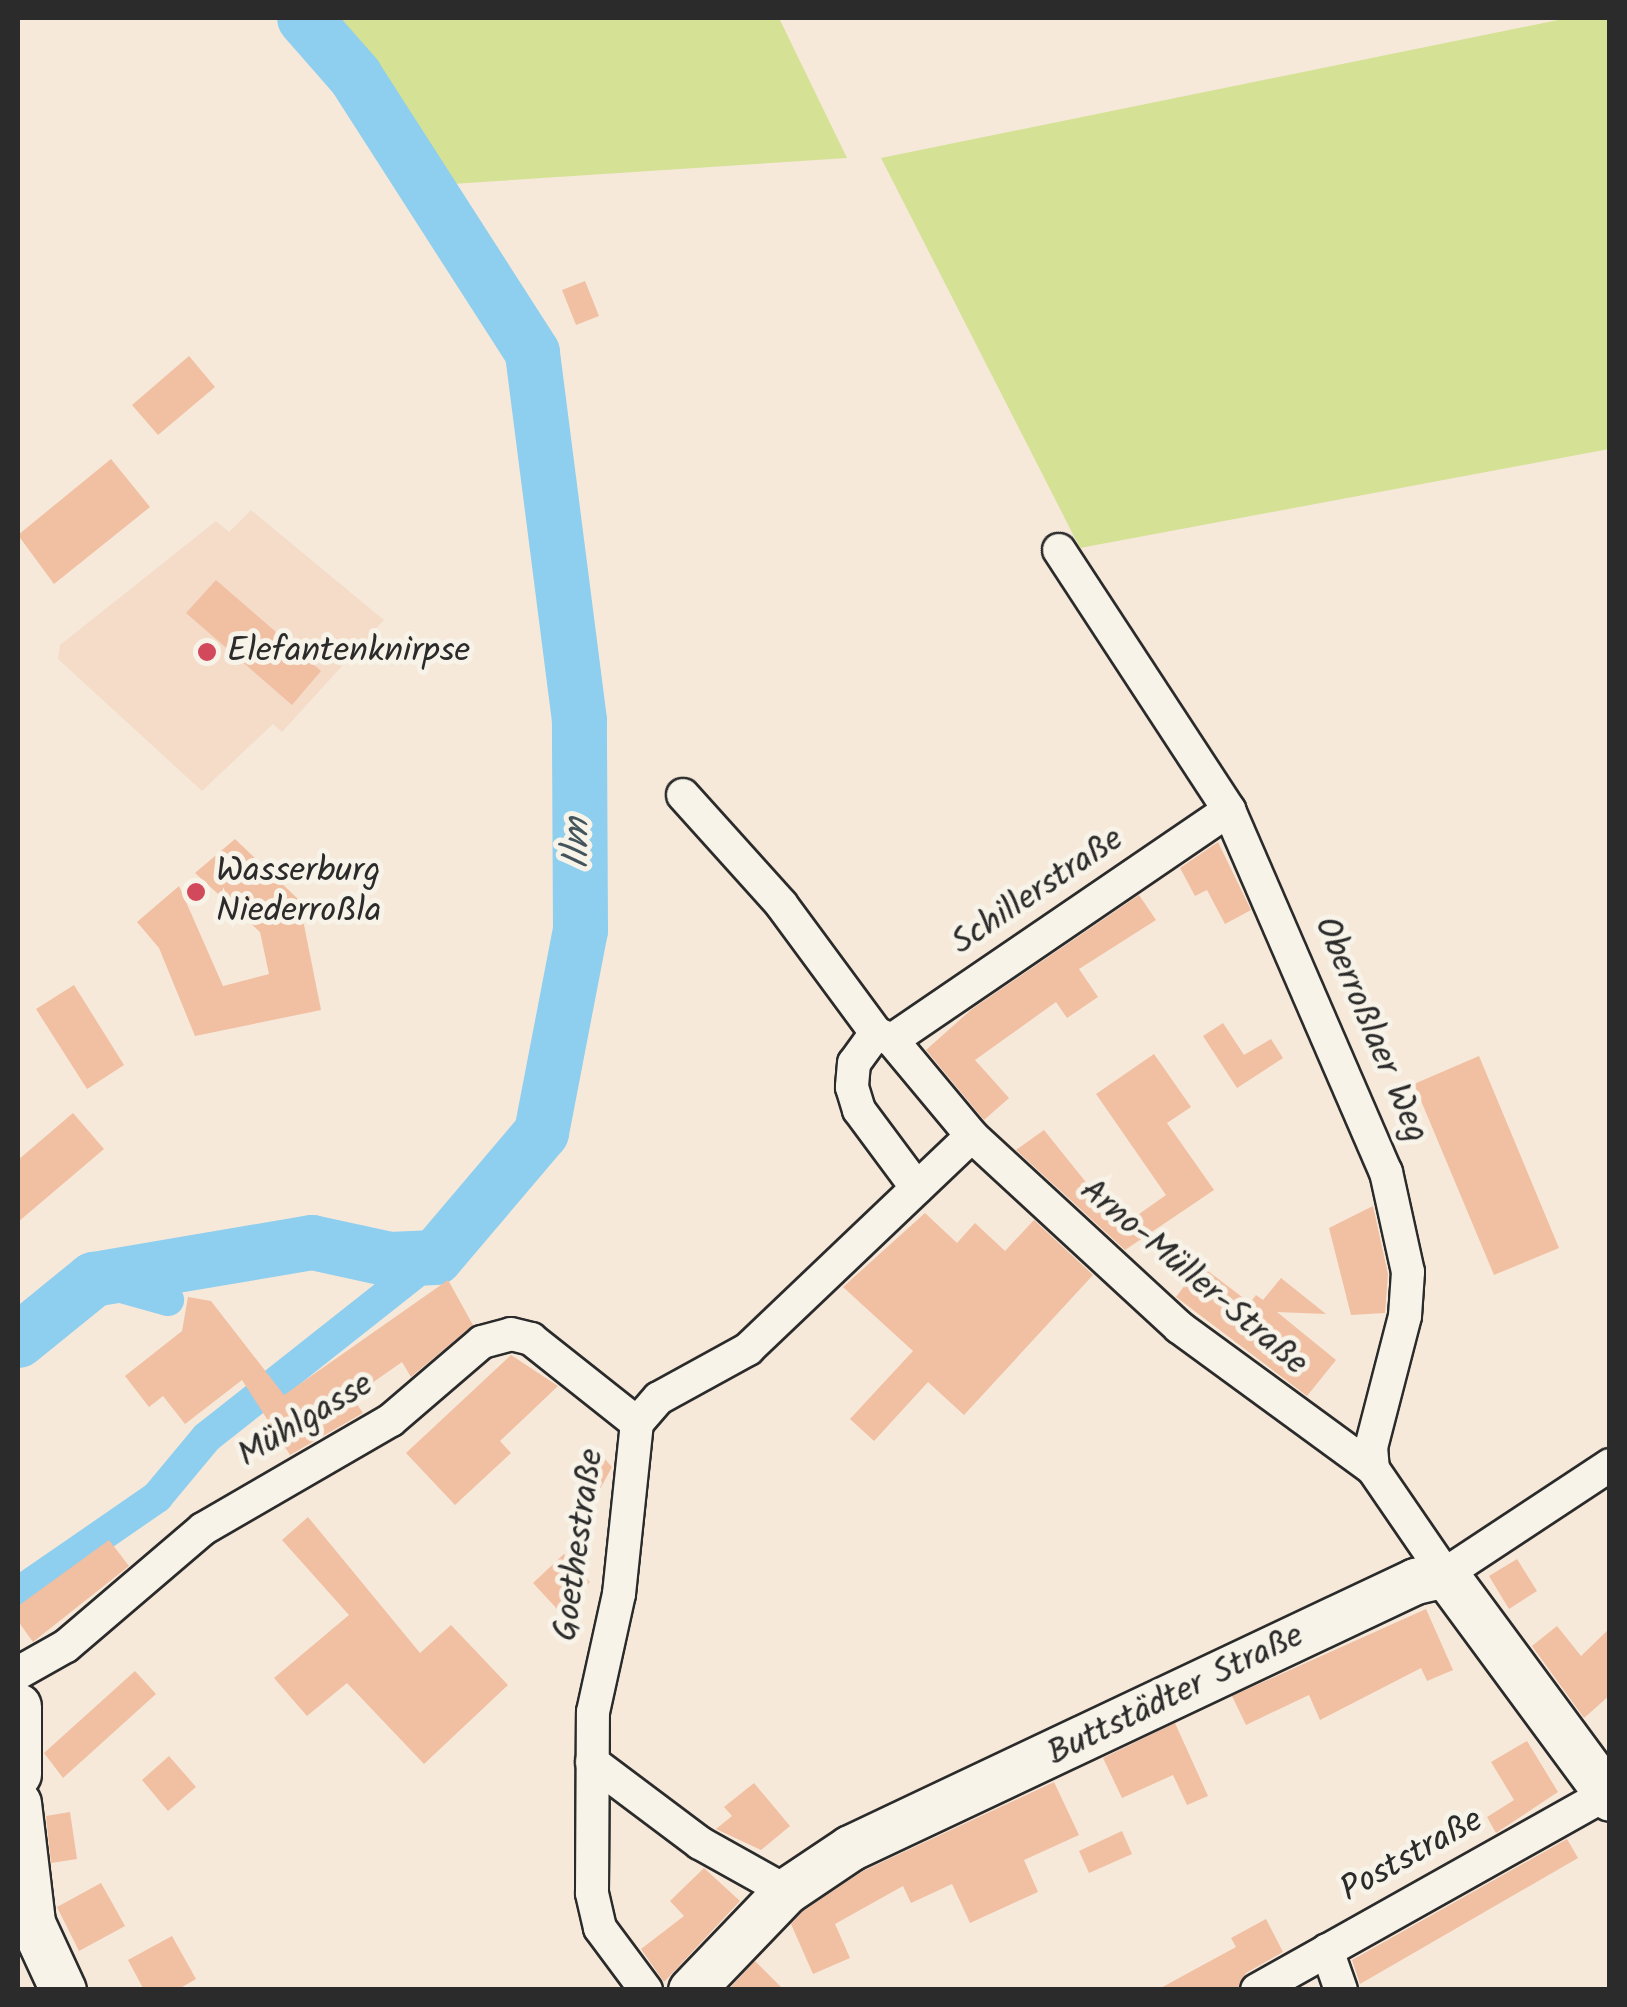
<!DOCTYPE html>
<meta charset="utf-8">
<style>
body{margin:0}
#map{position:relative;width:1627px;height:2007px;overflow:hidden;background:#f6e9da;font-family:Kalam,sans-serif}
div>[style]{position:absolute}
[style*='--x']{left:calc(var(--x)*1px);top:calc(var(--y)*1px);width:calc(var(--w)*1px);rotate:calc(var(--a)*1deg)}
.built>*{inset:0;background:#f4dcc9}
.green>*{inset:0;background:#d5e194}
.canal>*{height:32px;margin:-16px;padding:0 16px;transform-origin:16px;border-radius:16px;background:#8eceef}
.river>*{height:55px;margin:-27.5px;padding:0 27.5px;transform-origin:27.5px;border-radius:27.5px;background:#8eceef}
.building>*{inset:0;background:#f1bfa2}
.roads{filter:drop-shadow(2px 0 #2b2b2b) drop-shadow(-2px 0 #2b2b2b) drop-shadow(0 2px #2b2b2b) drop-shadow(0 -2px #2b2b2b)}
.street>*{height:32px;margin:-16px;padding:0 16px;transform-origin:16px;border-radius:16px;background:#f7f3e8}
.secondary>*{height:45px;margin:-22.5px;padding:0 22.5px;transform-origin:22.5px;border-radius:22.5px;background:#f7f3e8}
.dots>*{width:28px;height:28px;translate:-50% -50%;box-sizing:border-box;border:5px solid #f7f3e8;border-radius:50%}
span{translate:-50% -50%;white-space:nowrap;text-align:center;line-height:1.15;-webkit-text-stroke:10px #f7f3e8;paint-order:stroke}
.poi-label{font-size:35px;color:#2b2b2b}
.left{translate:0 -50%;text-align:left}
.street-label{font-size:35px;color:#2b2b2b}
.water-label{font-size:38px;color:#44545c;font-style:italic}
.frame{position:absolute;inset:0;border:20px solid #2b2b2b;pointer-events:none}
</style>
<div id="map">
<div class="built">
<div style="clip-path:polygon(251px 510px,384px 620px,282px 732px,273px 724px,202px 791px,58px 659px,60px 645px,216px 521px,229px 532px)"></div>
</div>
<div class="green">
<div style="clip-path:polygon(326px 18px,779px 18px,847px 158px,451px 184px)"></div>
<div style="clip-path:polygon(1568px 18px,1609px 18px,1609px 449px,1080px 548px,881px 158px)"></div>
</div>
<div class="canal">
<div style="--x:93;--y:1279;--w:78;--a:15.6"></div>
<div style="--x:18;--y:1593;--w:169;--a:-34.6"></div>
<div style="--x:157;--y:1497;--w:78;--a:-50.2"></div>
<div style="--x:207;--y:1437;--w:290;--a:-38.3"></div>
</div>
<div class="river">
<div style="--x:18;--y:1340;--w:97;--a:-39.1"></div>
<div style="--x:93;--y:1279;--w:222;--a:-9.6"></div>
<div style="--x:312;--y:1242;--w:79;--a:12.4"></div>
<div style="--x:389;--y:1259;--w:46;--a:-2.5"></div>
<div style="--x:435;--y:1257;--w:164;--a:-49.7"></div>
<div style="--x:541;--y:1132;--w:206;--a:-79.1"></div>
<div style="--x:580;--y:930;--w:210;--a:-90.3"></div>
<div style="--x:579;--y:720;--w:371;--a:-97.3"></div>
<div style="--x:532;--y:352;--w:328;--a:-122.7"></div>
<div style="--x:355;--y:76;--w:77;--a:-131.3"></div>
</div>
<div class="building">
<div style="clip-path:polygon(585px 281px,599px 316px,576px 325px,562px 290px)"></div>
<div style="clip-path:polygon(189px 356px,215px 387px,158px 435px,132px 405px)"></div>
<div style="clip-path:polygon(111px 459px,150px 507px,54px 584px,18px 535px)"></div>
<div style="clip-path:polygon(216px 580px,321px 671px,292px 705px,186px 613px)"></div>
<div style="clip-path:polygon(235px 839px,299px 900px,321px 1010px,195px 1036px,159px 948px,137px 922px,179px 886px,223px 986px,269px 974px,260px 932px,195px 873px)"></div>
<div style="clip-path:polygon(1218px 842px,1251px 910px,1225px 924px,1207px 890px,1195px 896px,1180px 868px)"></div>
<div style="clip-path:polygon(1139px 895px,1156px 920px,1079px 969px,1098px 997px,1067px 1018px,1056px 1002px,975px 1060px,1009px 1098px,984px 1120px,926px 1050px,972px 1009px)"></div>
<div style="clip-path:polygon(74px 985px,124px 1065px,87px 1089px,36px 1009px)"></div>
<div style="clip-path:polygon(1223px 1023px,1244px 1055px,1271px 1039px,1283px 1058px,1237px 1088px,1203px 1036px)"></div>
<div style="clip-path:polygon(1154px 1054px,1191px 1107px,1167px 1123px,1214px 1190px,1125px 1250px,1016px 1150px,1044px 1130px,1093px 1191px,1101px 1185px,1125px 1224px,1166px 1195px,1096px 1094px)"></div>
<div style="clip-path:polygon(1479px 1056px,1559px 1248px,1494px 1275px,1414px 1084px)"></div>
<div style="clip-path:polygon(73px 1113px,104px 1149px,18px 1222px,18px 1160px)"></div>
<div style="clip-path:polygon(1373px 1206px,1388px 1274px,1385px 1313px,1351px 1315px,1329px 1228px)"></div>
<div style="clip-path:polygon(925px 1213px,957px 1243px,975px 1223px,1005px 1251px,1034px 1220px,1093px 1275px,964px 1415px,928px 1382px,874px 1441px,850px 1419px,913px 1351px,843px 1287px)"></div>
<div style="clip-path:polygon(1200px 1265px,1250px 1303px,1256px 1295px,1263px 1300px,1281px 1278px,1326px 1314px,1277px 1312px,1336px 1360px,1307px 1396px,1176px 1297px)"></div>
<div style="clip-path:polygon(448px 1280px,473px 1325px,411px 1377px,402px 1362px,352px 1397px,363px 1413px,290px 1455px,242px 1380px,185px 1424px,163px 1396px,149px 1407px,125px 1376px,182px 1331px,188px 1297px,211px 1301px,284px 1395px)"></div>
<div style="clip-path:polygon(511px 1355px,558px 1386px,500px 1441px,511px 1453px,455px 1505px,406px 1453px)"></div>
<div style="clip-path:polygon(594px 1447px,612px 1467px,600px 1489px,577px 1463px)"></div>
<div style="clip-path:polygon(308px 1517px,420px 1653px,451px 1625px,508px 1685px,424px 1764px,347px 1683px,307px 1716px,274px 1678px,349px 1615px,282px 1540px)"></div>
<div style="clip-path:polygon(109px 1540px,129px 1566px,33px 1642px,18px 1621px,18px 1606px)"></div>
<div style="clip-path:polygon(564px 1554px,590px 1582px,559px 1611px,533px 1583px)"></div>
<div style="clip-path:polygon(1517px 1559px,1537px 1591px,1509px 1609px,1489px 1576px)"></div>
<div style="clip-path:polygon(1426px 1609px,1453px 1670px,1427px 1681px,1421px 1668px,1320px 1720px,1309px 1695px,1246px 1725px,1232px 1696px)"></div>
<div style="clip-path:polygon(1557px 1626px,1581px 1656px,1610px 1628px,1610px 1695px,1584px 1718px,1532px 1646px)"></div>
<div style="clip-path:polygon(135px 1671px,156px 1694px,63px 1778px,44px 1753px)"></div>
<div style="clip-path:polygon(1175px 1723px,1208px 1796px,1187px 1805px,1173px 1775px,1122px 1798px,1103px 1758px)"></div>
<div style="clip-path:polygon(1527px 1741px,1558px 1792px,1496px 1833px,1487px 1817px,1514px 1800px,1491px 1762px)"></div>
<div style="clip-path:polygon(169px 1756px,196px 1787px,168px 1811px,142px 1780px)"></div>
<div style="clip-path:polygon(1054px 1782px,1079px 1835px,1024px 1860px,1038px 1892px,970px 1923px,952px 1884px,911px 1903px,903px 1886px,835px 1924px,850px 1958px,813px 1974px,791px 1924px,803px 1911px,863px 1871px)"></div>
<div style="clip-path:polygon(754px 1783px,790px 1826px,761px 1850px,716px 1829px,732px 1816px,724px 1807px)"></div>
<div style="clip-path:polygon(70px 1812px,77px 1859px,51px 1863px,46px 1816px)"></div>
<div style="clip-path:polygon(1122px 1831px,1132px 1854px,1089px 1873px,1079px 1851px)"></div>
<div style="clip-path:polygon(1567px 1839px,1578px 1858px,1360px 1984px,1352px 1960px)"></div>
<div style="clip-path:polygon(704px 1868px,740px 1901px,664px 1982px,641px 1949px,684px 1916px,670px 1901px)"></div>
<div style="clip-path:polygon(101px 1883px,125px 1926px,79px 1951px,57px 1907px)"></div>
<div style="clip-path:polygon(1266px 1919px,1283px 1952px,1246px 1973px,1237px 1990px,1157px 1990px,1236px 1947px,1231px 1938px)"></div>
<div style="clip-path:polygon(172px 1936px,196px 1979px,177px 1990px,144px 1990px,128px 1960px)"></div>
<div style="clip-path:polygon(755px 1961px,784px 1990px,728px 1990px)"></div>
</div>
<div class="roads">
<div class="street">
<div style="--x:1059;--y:550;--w:311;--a:56.8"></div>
<div style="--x:1229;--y:810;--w:395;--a:66.6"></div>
<div style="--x:1386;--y:1172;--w:102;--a:77.6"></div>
<div style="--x:1408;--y:1272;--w:44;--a:93.9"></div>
<div style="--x:1405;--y:1316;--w:135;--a:104.5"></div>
<div style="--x:1371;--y:1447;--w:22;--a:85"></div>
<div style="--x:1373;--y:1469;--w:127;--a:55.6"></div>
<div style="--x:1445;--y:1574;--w:198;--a:-33.4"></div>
<div style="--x:683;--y:795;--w:147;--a:48"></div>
<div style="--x:781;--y:904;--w:160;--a:53.6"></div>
<div style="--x:876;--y:1033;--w:17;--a:24"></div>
<div style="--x:892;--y:1040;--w:125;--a:50.2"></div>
<div style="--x:972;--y:1136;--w:282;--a:42.7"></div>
<div style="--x:1179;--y:1327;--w:240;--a:36.2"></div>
<div style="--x:876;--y:1033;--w:37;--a:126"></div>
<div style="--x:854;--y:1063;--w:24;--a:95"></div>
<div style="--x:852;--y:1087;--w:24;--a:73"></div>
<div style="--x:859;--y:1110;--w:97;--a:53.4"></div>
<div style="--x:892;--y:1040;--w:408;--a:-34.3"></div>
<div style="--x:18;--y:1673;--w:55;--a:-29.4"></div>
<div style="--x:66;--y:1646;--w:180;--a:-40.5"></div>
<div style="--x:203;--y:1529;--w:217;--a:-30.1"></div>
<div style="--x:391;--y:1420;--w:120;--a:-40.6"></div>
<div style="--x:482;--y:1342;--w:30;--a:-15"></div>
<div style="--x:511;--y:1334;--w:21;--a:14"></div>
<div style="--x:531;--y:1339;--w:135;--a:38.4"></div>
<div style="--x:592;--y:1762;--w:135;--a:36.9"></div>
<div style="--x:700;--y:1843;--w:98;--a:29.2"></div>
<div style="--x:1327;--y:1950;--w:42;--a:70.7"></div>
<div style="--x:646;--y:1990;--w:77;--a:-126.6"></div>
<div style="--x:600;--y:1928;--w:36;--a:-103"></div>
<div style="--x:592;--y:1893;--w:181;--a:-89.7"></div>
<div style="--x:593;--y:1712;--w:121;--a:-77.6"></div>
<div style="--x:619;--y:1594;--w:172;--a:-84"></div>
<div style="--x:637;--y:1423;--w:33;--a:-49"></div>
<div style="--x:659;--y:1398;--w:102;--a:-28.8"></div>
<div style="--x:748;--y:1349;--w:309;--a:-43.6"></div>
<div style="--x:1257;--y:1990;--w:400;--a:-29.3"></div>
</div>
<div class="secondary">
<div style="--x:18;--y:1706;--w:68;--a:90"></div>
<div style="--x:18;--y:1803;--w:121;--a:83.3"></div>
<div style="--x:32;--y:1923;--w:74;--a:65.2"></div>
<div style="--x:691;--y:1990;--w:137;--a:-46.2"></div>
<div style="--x:786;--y:1891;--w:77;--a:-33.9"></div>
<div style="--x:850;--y:1848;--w:625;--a:-25.29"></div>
<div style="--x:1415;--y:1581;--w:31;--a:-13"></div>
<div style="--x:1445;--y:1574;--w:278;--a:53.6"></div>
</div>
</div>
<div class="dots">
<div style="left:207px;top:652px;background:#d1495b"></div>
<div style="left:196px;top:892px;background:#d1495b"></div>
</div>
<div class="poi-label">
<span class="left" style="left:227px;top:652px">Elefantenknirpse</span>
<span class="left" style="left:216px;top:892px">Wasserburg<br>Niederroßla</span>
</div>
<div class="street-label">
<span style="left:1038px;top:892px;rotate:-34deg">Schillerstraße</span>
<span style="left:1370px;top:1030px;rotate:67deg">Oberroßlaer Weg</span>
<span style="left:1193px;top:1278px;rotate:40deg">Arno-Müller-Straße</span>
<span style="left:306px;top:1421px;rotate:-31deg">Mühlgasse</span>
<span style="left:580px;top:1545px;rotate:-82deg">Goethestraße</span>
<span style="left:1176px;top:1696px;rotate:-26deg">Buttstädter Straße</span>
<span style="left:1412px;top:1856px;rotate:-29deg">Poststraße</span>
</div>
<div class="water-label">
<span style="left:579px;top:844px;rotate:-90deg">Ilm</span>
</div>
<div class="frame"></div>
</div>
